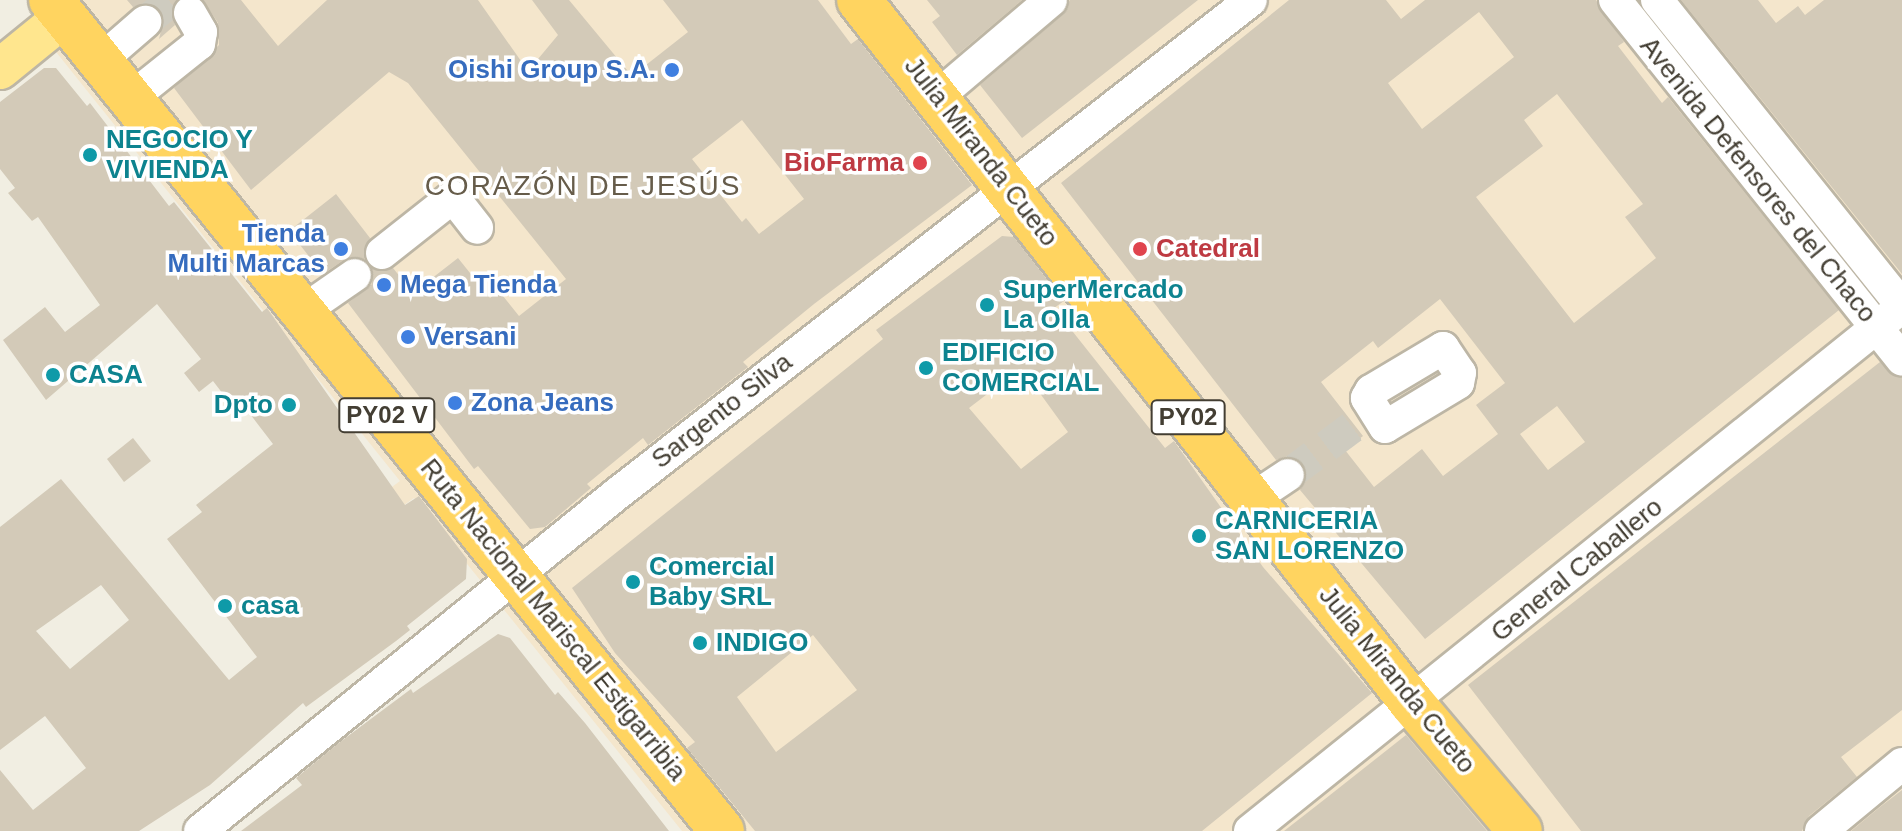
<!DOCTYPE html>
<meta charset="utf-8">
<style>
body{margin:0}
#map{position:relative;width:1902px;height:831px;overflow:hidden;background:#f1eee2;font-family:Arial,sans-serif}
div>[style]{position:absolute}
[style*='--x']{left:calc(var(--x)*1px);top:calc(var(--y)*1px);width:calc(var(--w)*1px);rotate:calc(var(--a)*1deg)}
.commercial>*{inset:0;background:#f4e6cc}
.building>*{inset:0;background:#d3cab8}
.minor-tunnel>*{height:32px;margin-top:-16px;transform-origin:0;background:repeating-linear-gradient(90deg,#cecbbf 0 32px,transparent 0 48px)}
.roads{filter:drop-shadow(2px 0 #bdb6a5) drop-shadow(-2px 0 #bdb6a5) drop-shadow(0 2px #bdb6a5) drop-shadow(0 -2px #bdb6a5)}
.minor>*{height:32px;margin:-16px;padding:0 16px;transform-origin:16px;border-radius:16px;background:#fff}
.major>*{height:40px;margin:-20px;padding:0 20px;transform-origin:20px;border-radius:20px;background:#ffe68e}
.highway>*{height:44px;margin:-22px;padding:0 22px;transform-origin:22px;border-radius:22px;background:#ffd460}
.dots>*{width:22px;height:22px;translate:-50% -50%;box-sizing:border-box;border:4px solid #fff;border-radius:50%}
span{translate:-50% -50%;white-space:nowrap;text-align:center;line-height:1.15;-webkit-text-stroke:7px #fff;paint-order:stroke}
.shield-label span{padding:2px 6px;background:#fff;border:2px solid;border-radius:6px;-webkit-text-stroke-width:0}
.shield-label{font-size:24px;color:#433e33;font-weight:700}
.shop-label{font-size:26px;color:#366cbe;font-weight:700}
.right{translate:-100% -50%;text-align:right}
.left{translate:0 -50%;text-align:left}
.culture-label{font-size:26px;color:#0d838f;font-weight:700}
.street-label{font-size:26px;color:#433e33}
.health-label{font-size:26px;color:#be3a42;font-weight:700}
.neighbourhood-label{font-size:28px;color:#665c4a;letter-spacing:2px}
</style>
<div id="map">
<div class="commercial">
<div style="clip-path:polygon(69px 0,1902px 0,1902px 831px,682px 831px,414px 498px,346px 546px,336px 529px,400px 481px,36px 27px)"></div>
</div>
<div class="building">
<div style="clip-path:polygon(127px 0,177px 0,171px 12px,175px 25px,159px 39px,164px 19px,160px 10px,150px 4px,133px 7px)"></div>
<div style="clip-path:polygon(evenodd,203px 0,241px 0,278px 46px,327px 0,478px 0,528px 71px,558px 35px,532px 0,569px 0,632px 76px,688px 32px,663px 0,818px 0,851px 44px,858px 39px,972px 185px,814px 304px,743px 362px,748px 367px,648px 445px,643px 438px,587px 484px,591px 488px,545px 527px,530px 529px,478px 466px,474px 469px,348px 303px,372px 284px,372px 269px,393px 268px,413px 293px,458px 258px,490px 298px,499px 291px,519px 316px,566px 279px,408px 83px,389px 72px,251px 190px,174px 88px,219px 45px,218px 23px,203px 0,742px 120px,804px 199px,759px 234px,746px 218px,742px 222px,692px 159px,742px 120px)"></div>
<div style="clip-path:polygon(927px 0,1022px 0,957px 55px,932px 22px,940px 16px)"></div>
<div style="clip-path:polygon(1070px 0,1198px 0,1022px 138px,980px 85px,1063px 14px)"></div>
<div style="clip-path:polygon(evenodd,1289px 0,1386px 0,1401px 19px,1425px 0,1596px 0,1624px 42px,1618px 46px,1662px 103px,1668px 97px,1839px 310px,1425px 639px,1300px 490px,1307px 475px,1303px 464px,1288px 456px,1276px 460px,1061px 183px,1289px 0,1479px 12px,1514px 57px,1422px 129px,1388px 83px,1479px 12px,1289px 0,1557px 94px,1643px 204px,1625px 217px,1656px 258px,1574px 323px,1476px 197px,1543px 146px,1524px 120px,1557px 94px,1289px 0,1440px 299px,1505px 383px,1476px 405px,1498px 434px,1443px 476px,1422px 449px,1374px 487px,1345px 450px,1363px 436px,1321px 382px,1373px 341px,1378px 348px,1440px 299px,1289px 0,1557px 406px,1585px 442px,1548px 470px,1520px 434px,1557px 406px)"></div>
<div style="clip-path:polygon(1681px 0,1758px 0,1776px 23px,1798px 6px,1805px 15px,1824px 0,1902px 0,1902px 274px)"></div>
<div style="clip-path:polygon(evenodd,44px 68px,56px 68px,87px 106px,90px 103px,169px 206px,174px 202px,262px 312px,267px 308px,405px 505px,419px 496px,467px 559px,466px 579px,407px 626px,410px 630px,396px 641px,306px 707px,303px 703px,210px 785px,139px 831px,0 831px,0 770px,33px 810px,86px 768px,45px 716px,0 750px,0 527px,61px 479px,229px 680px,257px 657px,167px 539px,202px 512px,196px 505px,273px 444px,240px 401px,233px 407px,213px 381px,199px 392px,184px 373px,201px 359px,157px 304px,46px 400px,3px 340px,45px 307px,65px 332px,100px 305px,38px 217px,32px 221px,8px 193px,15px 188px,0 169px,0 102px,44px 68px,101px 585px,129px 620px,70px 669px,36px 631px,101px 585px)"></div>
<div style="clip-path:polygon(336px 194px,370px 238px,364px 259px,345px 259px,323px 274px,289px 231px)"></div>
<div style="clip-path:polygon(evenodd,1002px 236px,1014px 237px,1064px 301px,1054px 308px,1165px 448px,1174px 441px,1263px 567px,1372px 693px,1202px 831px,755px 831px,687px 748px,695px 742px,615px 653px,572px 588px,883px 339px,876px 330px,1002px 236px,1016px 372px,1034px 395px,1039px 392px,1068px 432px,1021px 469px,969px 408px,1016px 372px,1002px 236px,813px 635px,857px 690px,776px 752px,737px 697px,813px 635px)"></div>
<div style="clip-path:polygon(1880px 362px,1902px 378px,1902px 710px,1841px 757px,1857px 777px,1809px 816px,1802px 831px,1581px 831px,1468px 685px)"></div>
<div style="clip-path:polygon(133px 438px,151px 461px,124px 482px,107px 459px)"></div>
<div style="clip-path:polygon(498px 634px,510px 638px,555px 695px,558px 692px,585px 723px,669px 831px,241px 831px,302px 785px,296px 778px,336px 745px,411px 689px,413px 693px)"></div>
<div style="clip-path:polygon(1406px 735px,1487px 831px,1284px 831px,1325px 799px)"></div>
<div style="clip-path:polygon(1902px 790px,1902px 831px,1851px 831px,1880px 807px)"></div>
</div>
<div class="minor-tunnel">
<div style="--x:145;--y:22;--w:35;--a:-39"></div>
<div style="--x:1288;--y:475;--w:84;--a:-36.7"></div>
</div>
<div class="roads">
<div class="minor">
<div style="--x:1615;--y:0;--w:460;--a:51.4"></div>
<div style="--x:1657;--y:0;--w:392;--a:51.3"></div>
<div style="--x:100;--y:61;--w:60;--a:-40.9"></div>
<div style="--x:938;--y:96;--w:148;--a:-40.3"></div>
<div style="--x:130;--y:99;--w:88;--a:-38.6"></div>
<div style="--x:199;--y:44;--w:12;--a:-81"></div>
<div style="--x:201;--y:32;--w:22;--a:-120"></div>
<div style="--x:382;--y:253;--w:90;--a:-38.3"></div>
<div style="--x:453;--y:197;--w:39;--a:52"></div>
<div style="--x:303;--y:311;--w:63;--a:-34.7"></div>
<div style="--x:1443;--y:348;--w:30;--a:56"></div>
<div style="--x:1460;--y:373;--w:10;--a:101"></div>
<div style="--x:1458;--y:383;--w:85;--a:148.9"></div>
<div style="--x:1385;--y:427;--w:34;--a:-122"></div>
<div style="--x:1367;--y:398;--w:8;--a:-60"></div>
<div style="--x:1371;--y:391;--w:84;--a:-30.8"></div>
<div style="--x:1252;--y:499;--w:43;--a:-33.7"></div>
<div style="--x:200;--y:831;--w:538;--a:-38.96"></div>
<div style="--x:618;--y:493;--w:802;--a:-37.91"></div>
<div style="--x:1250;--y:831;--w:836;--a:-38.79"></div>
<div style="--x:1821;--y:831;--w:105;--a:-39.6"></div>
</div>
<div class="major">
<div style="--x:0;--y:69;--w:82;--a:-39.1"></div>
</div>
<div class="highway">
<div style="--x:51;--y:0;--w:1068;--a:51.08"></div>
<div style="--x:859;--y:0;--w:894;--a:51.81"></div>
<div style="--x:1412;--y:703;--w:167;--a:49.8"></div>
</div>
</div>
<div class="dots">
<div style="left:672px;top:70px;background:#3f7fe0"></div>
<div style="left:90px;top:155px;background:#0f9aa8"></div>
<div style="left:920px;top:163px;background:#e0444e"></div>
<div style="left:341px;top:249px;background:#3f7fe0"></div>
<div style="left:1140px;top:249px;background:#e0444e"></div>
<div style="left:384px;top:285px;background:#3f7fe0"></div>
<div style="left:987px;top:305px;background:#0f9aa8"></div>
<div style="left:408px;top:337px;background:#3f7fe0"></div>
<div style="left:926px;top:368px;background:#0f9aa8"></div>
<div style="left:53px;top:375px;background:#0f9aa8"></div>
<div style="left:455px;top:403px;background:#3f7fe0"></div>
<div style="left:289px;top:405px;background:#0f9aa8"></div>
<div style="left:1199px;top:536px;background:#0f9aa8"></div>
<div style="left:633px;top:582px;background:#0f9aa8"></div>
<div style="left:225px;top:606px;background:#0f9aa8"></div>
<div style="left:700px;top:643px;background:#0f9aa8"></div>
</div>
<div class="shield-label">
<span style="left:387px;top:415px">PY02 V</span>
<span style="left:1188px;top:417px">PY02</span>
</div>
<div class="shop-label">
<span class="right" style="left:656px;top:70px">Oishi Group S.A.</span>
<span class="right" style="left:325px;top:249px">Tienda<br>Multi Marcas</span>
<span class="left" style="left:400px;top:285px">Mega Tienda</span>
<span class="left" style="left:424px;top:337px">Versani</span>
<span class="left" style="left:471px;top:403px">Zona Jeans</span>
</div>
<div class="culture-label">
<span class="left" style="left:106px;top:155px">NEGOCIO Y<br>VIVIENDA</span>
<span class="left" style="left:1003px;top:305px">SuperMercado<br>La Olla</span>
<span class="left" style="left:942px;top:368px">EDIFICIO<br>COMERCIAL</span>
<span class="left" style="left:69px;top:375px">CASA</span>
<span class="right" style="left:273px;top:405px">Dpto</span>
<span class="left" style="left:1215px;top:536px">CARNICERIA<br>SAN LORENZO</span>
<span class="left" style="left:649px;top:582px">Comercial<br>Baby SRL</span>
<span class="left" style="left:241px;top:606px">casa</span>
<span class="left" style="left:716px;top:643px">INDIGO</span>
</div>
<div class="street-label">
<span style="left:981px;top:152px;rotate:52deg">Julia Miranda Cueto</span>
<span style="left:1758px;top:180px;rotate:51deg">Avenida Defensores del Chaco</span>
<span style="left:722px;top:411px;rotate:-38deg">Sargento Silva</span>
<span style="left:1577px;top:570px;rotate:-39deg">General Caballero</span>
<span style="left:553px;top:620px;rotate:51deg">Ruta Nacional Mariscal Estigarribia</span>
<span style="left:1397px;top:680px;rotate:51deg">Julia Miranda Cueto</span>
</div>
<div class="health-label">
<span class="right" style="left:904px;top:163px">BioFarma</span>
<span class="left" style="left:1156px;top:249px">Catedral</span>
</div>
<div class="neighbourhood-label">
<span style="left:583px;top:186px">CORAZÓN DE JESÚS</span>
</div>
</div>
